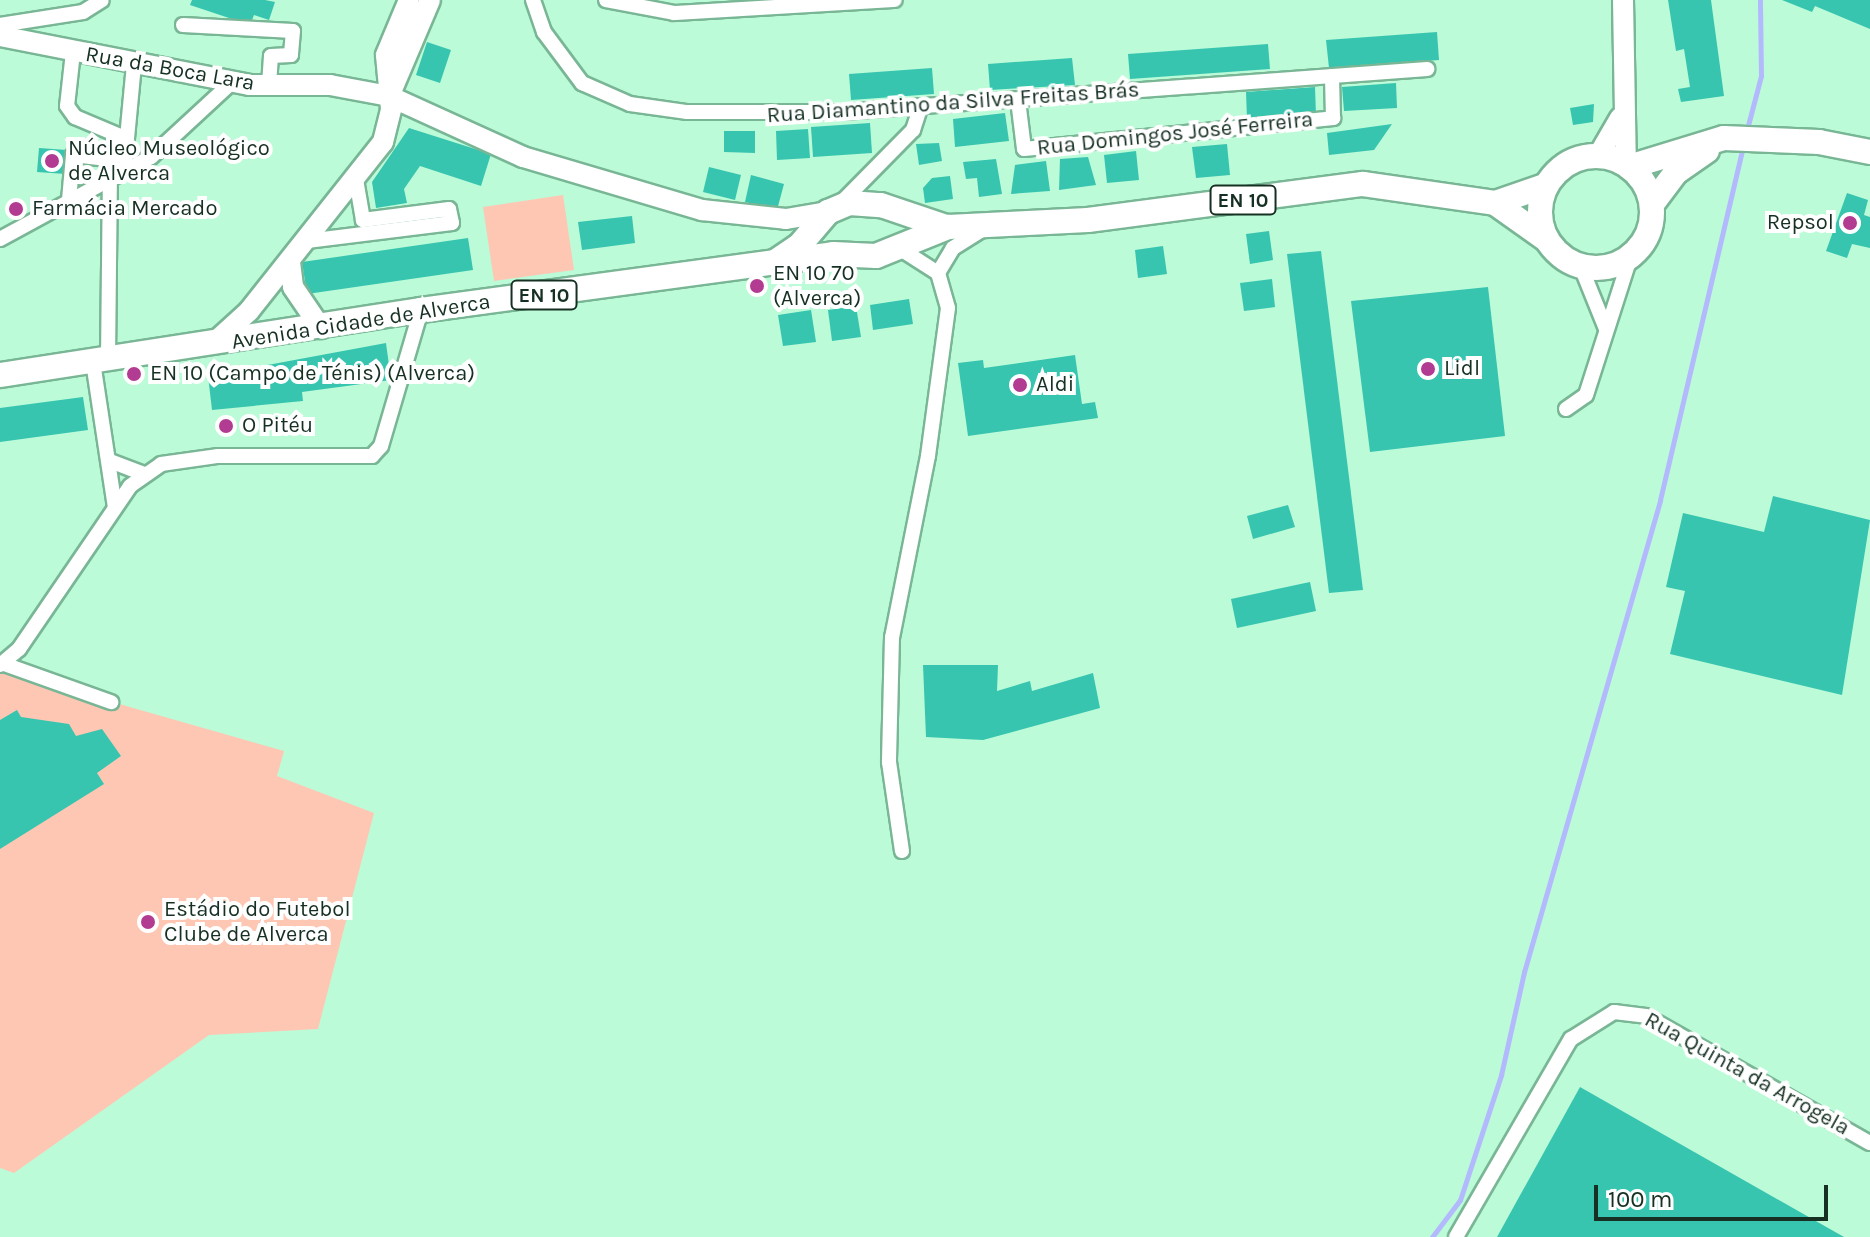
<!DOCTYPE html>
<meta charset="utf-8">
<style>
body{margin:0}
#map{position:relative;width:1870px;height:1237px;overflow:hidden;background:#bcfbd8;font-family:Karla,sans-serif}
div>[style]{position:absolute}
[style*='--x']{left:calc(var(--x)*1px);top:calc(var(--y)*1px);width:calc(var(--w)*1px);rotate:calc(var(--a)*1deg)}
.green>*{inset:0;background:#fec7b3}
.stream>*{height:5px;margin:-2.5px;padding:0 2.5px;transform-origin:2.5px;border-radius:2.5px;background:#b3b9fd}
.building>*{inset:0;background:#37c5b0}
.roads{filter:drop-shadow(2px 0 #79b695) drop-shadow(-2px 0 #79b695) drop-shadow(0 2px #79b695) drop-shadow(0 -2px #79b695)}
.street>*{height:14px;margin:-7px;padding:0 7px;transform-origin:7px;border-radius:7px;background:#fff}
.secondary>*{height:20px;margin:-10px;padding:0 10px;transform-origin:10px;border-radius:10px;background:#fff}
.primary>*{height:24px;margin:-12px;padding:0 12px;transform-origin:12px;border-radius:12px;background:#fff}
.primary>.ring{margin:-12px;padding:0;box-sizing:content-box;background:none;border:24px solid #fff;border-radius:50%}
.dots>*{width:22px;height:22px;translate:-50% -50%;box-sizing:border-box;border:4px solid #fff;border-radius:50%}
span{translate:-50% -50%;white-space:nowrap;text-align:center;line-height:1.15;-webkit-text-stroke:8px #fff;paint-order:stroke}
.shield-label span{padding:2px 6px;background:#fff;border:2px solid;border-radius:6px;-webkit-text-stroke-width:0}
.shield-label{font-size:20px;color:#163023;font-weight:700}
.street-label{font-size:22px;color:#163023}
.poi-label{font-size:22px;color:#163023}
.left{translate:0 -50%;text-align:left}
.right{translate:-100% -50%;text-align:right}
.scale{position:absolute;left:1594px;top:1185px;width:234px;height:36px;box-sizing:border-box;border:4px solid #163023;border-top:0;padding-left:10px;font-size:24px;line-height:28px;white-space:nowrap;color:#163023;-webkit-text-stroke:6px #fff;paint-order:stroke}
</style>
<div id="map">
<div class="green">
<div style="clip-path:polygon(563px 195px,574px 270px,494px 281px,483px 207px)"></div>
<div style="clip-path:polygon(7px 672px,284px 751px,277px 776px,374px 813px,318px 1029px,209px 1035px,14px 1173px,0 1168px,0 674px)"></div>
</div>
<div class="stream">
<div style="--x:1746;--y:133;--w:59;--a:-75.3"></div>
<div style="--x:1761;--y:76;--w:76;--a:-90.8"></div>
<div style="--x:1432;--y:1237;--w:46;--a:-52.9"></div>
<div style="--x:1460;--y:1200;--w:132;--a:-71.8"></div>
<div style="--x:1501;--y:1075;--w:106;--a:-77.4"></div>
<div style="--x:1524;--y:972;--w:491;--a:-73.9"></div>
<div style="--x:1660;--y:500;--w:363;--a:-76.8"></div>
</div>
<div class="building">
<div style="clip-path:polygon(192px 0,265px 0,275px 2px,269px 20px,254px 15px,250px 25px,190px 5px)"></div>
<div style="clip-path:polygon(1668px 0,1711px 0,1724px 96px,1681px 102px,1678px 89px,1690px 87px,1684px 49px,1676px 51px)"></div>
<div style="clip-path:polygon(1782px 0,1870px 0,1870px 29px,1815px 6px,1812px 12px)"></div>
<div style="clip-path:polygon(1437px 32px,1439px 60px,1329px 68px,1326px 40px)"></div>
<div style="clip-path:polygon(427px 42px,451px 50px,440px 83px,416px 75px)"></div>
<div style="clip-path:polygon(1268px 44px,1270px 69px,1130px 79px,1128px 54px)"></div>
<div style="clip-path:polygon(1072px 58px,1075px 85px,990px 90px,988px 64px)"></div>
<div style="clip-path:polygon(932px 68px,934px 94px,851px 100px,849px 74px)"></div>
<div style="clip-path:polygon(1396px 83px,1397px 108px,1344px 111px,1342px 87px)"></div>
<div style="clip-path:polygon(1315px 87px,1316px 115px,1247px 119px,1246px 92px)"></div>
<div style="clip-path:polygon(1594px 104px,1593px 122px,1573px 125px,1570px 108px)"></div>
<div style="clip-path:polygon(1005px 113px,1009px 141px,955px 147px,953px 119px)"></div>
<div style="clip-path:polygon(870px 123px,872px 153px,813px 157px,811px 127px)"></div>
<div style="clip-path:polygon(1392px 124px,1374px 150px,1329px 155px,1327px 133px)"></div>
<div style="clip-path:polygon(409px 128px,491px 154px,481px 186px,420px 166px,404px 189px,407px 203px,376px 208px,372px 182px)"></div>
<div style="clip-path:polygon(808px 129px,810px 158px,777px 160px,776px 131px)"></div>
<div style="clip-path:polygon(724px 131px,755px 131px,755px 153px,724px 152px)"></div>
<div style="clip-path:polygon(939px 143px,942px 161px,919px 165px,916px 144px)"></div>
<div style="clip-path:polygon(1227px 144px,1230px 175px,1196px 178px,1192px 147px)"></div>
<div style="clip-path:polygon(39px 148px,67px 150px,66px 174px,37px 172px)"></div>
<div style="clip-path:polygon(1136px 151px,1139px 180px,1107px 183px,1104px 155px)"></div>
<div style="clip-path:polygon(1088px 157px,1096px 185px,1059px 190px,1060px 159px)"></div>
<div style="clip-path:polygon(996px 159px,1002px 194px,979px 197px,977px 178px,966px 179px,963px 162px)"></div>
<div style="clip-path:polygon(1046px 161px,1050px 191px,1011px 194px,1015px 165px)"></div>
<div style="clip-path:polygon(709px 167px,741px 175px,735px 200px,703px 192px)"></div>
<div style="clip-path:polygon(751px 175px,784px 184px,777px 210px,745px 202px)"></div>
<div style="clip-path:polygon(950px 176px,953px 199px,925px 203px,923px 188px,932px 178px)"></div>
<div style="clip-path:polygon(1847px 193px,1868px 200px,1864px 215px,1870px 217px,1870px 248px,1852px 244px,1847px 258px,1826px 251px)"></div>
<div style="clip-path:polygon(632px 216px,635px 243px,582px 250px,578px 222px)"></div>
<div style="clip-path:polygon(1269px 231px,1273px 260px,1250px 264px,1246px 234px)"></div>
<div style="clip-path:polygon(468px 238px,473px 270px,307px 294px,302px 262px)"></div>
<div style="clip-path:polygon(1163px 246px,1167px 274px,1138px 278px,1135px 250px)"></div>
<div style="clip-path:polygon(1321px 251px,1363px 590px,1329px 593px,1287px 254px)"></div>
<div style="clip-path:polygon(1272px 279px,1275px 307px,1244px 311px,1240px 283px)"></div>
<div style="clip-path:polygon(1488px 287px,1505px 436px,1370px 452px,1351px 301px)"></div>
<div style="clip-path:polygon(909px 299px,913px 324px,873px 330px,870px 305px)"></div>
<div style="clip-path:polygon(856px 306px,861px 337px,832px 341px,828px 310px)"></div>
<div style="clip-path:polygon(811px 310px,816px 342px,783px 346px,778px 315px)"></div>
<div style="clip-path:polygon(386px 343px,391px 380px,302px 392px,303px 401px,212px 410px,208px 376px)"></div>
<div style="clip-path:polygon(1075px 355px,1082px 404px,1095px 402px,1098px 418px,968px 436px,958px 363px,983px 360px,984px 368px)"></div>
<div style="clip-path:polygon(83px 397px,88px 430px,0 442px,0 408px)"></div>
<div style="clip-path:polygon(1773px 496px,1870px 520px,1842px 695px,1670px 654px,1685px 591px,1666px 587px,1683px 513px,1764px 532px)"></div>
<div style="clip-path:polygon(1288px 505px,1295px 527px,1253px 539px,1247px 516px)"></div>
<div style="clip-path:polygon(1310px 582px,1316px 611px,1237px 628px,1231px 599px)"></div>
<div style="clip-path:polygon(923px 665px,998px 665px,997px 691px,1030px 681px,1032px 691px,1093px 673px,1100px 708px,983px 740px,926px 737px)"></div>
<div style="clip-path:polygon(17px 710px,21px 717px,69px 724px,76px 736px,102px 729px,121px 756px,97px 773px,104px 784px,0 849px,0 720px)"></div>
<div style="clip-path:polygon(1580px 1087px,1844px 1237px,1497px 1237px)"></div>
</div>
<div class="roads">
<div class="street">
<div style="--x:533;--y:0;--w:34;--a:71"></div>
<div style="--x:544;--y:32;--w:64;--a:53.3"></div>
<div style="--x:582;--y:83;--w:52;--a:23.6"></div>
<div style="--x:630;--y:104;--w:58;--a:8"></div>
<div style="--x:687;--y:112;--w:156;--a:0"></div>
<div style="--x:843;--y:112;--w:586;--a:-4.21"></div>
<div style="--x:606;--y:0;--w:69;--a:10.8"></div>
<div style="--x:674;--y:13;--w:221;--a:-3.4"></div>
<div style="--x:0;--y:25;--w:84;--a:-8.9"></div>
<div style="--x:83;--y:12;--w:22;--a:-32"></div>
<div style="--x:183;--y:25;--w:110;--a:3.1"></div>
<div style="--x:293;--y:31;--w:24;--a:95"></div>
<div style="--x:291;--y:55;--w:20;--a:177"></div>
<div style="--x:271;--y:56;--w:30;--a:94"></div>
<div style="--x:73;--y:52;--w:54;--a:96.3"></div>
<div style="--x:67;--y:106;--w:14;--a:54"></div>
<div style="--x:75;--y:117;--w:56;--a:22.9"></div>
<div style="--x:1018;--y:100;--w:49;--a:83"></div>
<div style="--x:1024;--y:149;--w:311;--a:-5.7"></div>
<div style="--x:1333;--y:118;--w:42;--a:-91.4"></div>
<div style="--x:124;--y:170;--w:106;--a:-84.6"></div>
<div style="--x:69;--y:200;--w:45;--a:-84.9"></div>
<div style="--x:73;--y:155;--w:52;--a:6.6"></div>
<div style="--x:840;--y:204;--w:104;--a:-45.4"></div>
<div style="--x:913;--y:130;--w:23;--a:-72"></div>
<div style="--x:0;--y:239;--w:172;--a:-28.5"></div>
<div style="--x:151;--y:157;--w:110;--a:-42.8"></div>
<div style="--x:307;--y:241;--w:146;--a:-7.1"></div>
<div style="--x:452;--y:223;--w:14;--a:-102"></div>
<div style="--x:449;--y:209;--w:87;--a:172.7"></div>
<div style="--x:363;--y:220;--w:42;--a:-99.7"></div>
<div style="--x:899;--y:248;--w:46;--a:32.7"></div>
<div style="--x:938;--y:273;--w:36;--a:74"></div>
<div style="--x:948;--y:308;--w:149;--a:97.7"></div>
<div style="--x:928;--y:456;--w:185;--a:101.2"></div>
<div style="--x:892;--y:637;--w:125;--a:91.4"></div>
<div style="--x:889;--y:762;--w:90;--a:81.7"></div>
<div style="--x:1581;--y:267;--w:67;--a:68"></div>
<div style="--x:938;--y:273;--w:29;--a:-59"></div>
<div style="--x:953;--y:248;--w:34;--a:-32"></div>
<div style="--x:108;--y:360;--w:182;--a:-89.4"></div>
<div style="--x:93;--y:362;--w:147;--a:81.4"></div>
<div style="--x:1566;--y:409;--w:24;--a:-35"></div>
<div style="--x:1586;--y:395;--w:144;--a:-72.2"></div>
<div style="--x:110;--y:461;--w:36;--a:21"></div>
<div style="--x:4;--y:664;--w:114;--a:19.6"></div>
<div style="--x:0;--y:665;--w:25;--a:-40"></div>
<div style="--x:19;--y:649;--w:197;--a:-55.7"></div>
<div style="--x:130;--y:486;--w:38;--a:-35"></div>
<div style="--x:161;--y:464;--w:58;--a:-8"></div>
<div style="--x:218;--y:456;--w:154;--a:0"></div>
<div style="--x:372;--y:456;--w:13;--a:-48"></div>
<div style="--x:381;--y:446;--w:142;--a:-73.6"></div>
<div style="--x:1456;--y:1237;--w:229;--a:-59.9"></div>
<div style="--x:1571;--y:1039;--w:51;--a:-32.1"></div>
<div style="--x:1614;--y:1012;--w:32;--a:7"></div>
<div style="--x:1646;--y:1016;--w:257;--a:29.6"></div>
</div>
<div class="secondary">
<div style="--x:1623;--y:0;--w:164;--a:89"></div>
<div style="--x:0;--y:36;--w:254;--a:11.1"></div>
<div style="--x:249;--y:85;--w:81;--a:0"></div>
<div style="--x:330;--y:85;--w:60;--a:10.6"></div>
<div style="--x:389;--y:96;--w:147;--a:24.5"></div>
<div style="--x:523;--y:157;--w:187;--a:16.5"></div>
<div style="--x:702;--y:210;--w:84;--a:6.1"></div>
<div style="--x:786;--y:219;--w:43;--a:-9.5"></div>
<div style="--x:391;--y:92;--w:100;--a:-67"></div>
<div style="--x:1598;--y:156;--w:44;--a:-59.9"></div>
<div style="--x:290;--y:262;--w:25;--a:83"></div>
<div style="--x:293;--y:287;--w:50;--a:55.7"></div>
<div style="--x:214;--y:343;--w:47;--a:-42.4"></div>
<div style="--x:249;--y:311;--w:216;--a:-51.6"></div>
<div style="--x:383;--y:142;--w:34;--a:-76"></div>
<div style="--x:391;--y:109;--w:54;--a:-95.3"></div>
<div style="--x:386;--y:55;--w:60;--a:-67.3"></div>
</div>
<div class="primary">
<div class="ring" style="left:1540px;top:156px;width:88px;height:88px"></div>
<div style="--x:1629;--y:167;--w:99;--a:-17"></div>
<div style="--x:1724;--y:138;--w:95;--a:2.4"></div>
<div style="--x:1819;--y:142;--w:52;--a:11.1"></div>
<div style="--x:1495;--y:203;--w:52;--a:-19.1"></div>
<div style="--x:1652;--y:204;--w:39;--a:-53"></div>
<div style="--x:1675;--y:173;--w:39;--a:-35"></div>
<div style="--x:775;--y:262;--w:29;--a:-34"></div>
<div style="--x:799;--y:246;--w:45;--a:-49.5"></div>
<div style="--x:828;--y:212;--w:23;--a:-23"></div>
<div style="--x:849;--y:203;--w:32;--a:4"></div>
<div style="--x:881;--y:205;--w:69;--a:18.7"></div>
<div style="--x:0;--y:375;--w:426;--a:-8.8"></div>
<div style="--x:421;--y:310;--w:416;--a:-7.7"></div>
<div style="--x:833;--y:254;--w:43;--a:2.7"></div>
<div style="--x:876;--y:256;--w:78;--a:-21.9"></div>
<div style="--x:948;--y:227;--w:140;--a:-2.9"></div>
<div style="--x:1088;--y:220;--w:277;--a:-7.5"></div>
<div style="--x:1363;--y:184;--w:133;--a:8.2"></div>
<div style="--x:1495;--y:203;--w:64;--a:35.4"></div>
</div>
</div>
<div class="dots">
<div style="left:52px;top:161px;background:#b23c92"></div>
<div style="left:16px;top:209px;background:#b23c92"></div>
<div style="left:1850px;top:223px;background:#b23c92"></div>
<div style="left:757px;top:286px;background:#b23c92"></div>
<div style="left:1428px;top:369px;background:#b23c92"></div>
<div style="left:134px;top:374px;background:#b23c92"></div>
<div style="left:1020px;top:385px;background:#b23c92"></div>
<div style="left:226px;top:426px;background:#b23c92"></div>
<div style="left:148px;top:922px;background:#b23c92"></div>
</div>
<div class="shield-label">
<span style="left:1243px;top:200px">EN 10</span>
<span style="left:544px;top:295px">EN 10</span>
</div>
<div class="street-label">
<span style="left:170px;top:69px;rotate:10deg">Rua da Boca Lara</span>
<span style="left:953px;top:103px;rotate:-4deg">Rua Diamantino da Silva Freitas Brás</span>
<span style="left:1175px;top:134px;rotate:-6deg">Rua Domingos José Ferreira</span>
<span style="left:361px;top:322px;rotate:-9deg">Avenida Cidade de Alverca</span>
<span style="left:1747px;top:1074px;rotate:29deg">Rua Quinta da Arrogela</span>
</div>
<div class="poi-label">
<span class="left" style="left:68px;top:161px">Núcleo Museológico<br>de Alverca</span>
<span class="left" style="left:32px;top:209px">Farmácia Mercado</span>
<span class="right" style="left:1834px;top:223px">Repsol</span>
<span class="left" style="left:773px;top:286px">EN 10 70<br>(Alverca)</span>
<span class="left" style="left:1444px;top:369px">Lidl</span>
<span class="left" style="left:150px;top:374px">EN 10 (Campo de Ténis) (Alverca)</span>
<span class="left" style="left:1036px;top:385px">Aldi</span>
<span class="left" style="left:242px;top:426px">O Pitéu</span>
<span class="left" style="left:164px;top:922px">Estádio do Futebol<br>Clube de Alverca</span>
</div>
<div class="scale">100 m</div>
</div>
